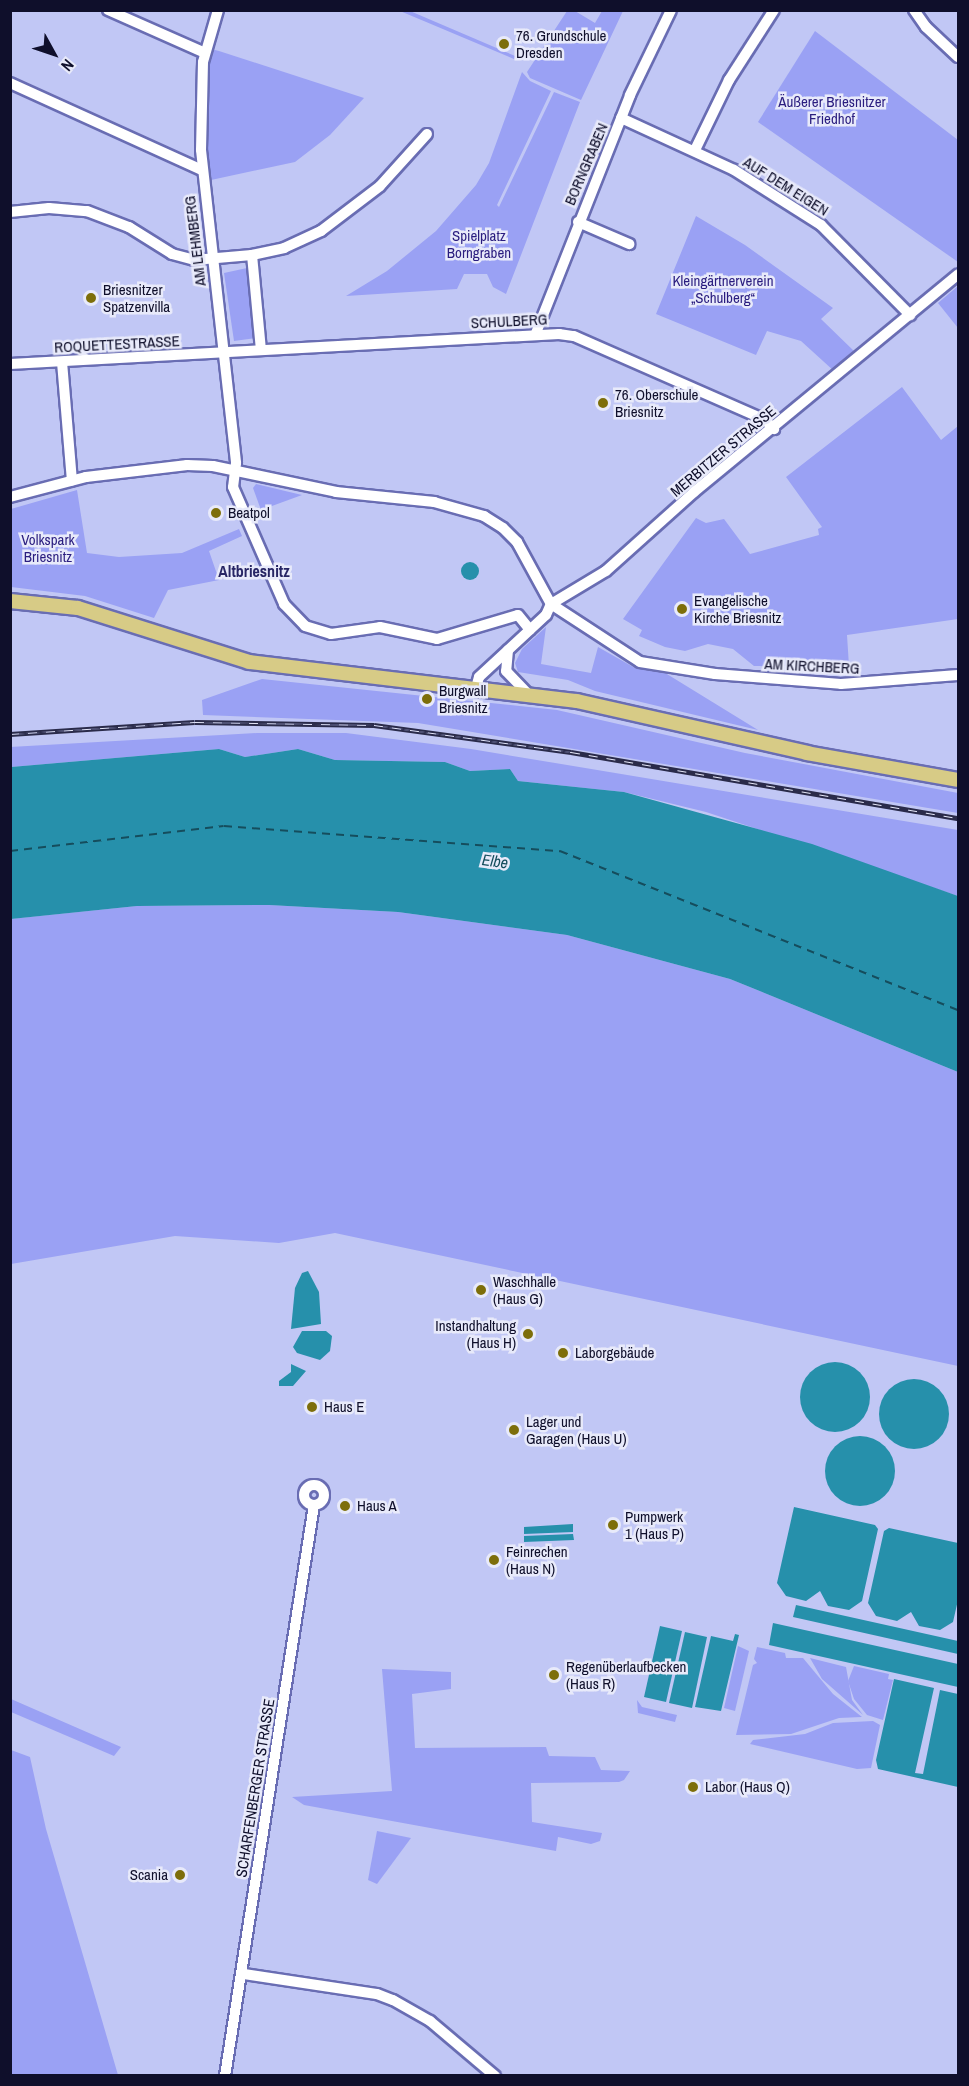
<!DOCTYPE html>
<meta charset="utf-8">
<style>
body{margin:0}
#map{position:relative;width:969px;height:2086px;overflow:hidden;background:#c1c7f5;font-family:"Archivo Narrow",sans-serif}
div>[style]{position:absolute}
[style*='--x']{left:calc(var(--x)*1px);top:calc(var(--y)*1px);width:calc(var(--w)*1px);rotate:calc(var(--a)*1deg)}
.green>*{inset:0;background:#9aa1f4}
.water>*{inset:0;background:#2690ab}
.round{border-radius:50%}
.ferry>*{height:1.5px;margin-top:-0.75px;transform-origin:0;background:repeating-linear-gradient(90deg,#154d5d 0 8px,transparent 0 14px)}
.roads{filter:drop-shadow(2px 0 #696db3) drop-shadow(-2px 0 #696db3) drop-shadow(0 2px #696db3) drop-shadow(0 -2px #696db3)}
.minor>*{height:10px;margin:-5px;padding:0 5px;transform-origin:5px;border-radius:5px;background:#fff}
.minor>.ring{margin:-5px;padding:0;box-sizing:content-box;background:none;border:10px solid #fff;border-radius:50%}
.major>*{height:14px;margin:-7px;padding:0 7px;transform-origin:7px;border-radius:7px;background:#d7cb86}
.rail>*{height:5px;margin-top:-2.5px;transform-origin:0;background:repeating-linear-gradient(90deg,#e8eafa 0 9px,#2a2b4a 0 18px);box-sizing:border-box;border-block:2px solid #2a2b4a}
.dots>*{width:16px;height:16px;translate:-50% -50%;box-sizing:border-box;border:3px solid #e8eafa;border-radius:50%}
span{translate:-50% -50%;white-space:nowrap;text-align:center;line-height:1.15;-webkit-text-stroke:5px #e8eafa;paint-order:stroke}
.poi-label{font-size:15px;color:#0f0f2b}
.left{translate:0 -50%;text-align:left}
.right{translate:-100% -50%;text-align:right}
.park-label{font-size:15px;color:#2a1d7f}
.street-label{font-size:15px;color:#0f0f2b}
.neighbourhood-label{font-size:16px;color:#272564;font-weight:700}
.water-label{font-size:16px;color:#154d5d;font-style:italic}
.frame{position:absolute;inset:0;border:12px solid #0f0f2b;pointer-events:none}
.north{position:absolute;left:24px;top:24px;width:60px;height:60px;-webkit-text-stroke:4px #e8eafa;paint-order:stroke;rotate:130deg;font-size:16px;font-weight:700;line-height:24px;text-align:center;color:#0f0f2b}
.north::after{content:'';display:block;margin:auto;width:21px;height:27px;background:#0f0f2b;clip-path:polygon(50% 0,100% 100%,50% 72%,0 100%)}
</style>
<div id="map">
<div class="green">
<div style="clip-path:polygon(400px 11px,410px 11px,515px 56px,514px 59px)"></div>
<div style="clip-path:polygon(567px 11px,575px 11px,595px 23px,602px 11px,623px 11px,581px 100px,530px 78px,527px 72px)"></div>
<div style="clip-path:polygon(815px 31px,958px 140px,958px 262px,758px 122px)"></div>
<div style="clip-path:polygon(211px 49px,219px 51px,364px 98px,330px 135px,295px 162px,211px 180px,206px 147px,206px 68px)"></div>
<div style="clip-path:polygon(522px 72px,530px 81px,551px 91px,497px 205px,499px 207px,554px 92px,580px 102px,506px 294px,493px 287px,487px 274px,464px 274px,457px 289px,346px 296px,387px 271px,436px 231px,476px 185px,489px 163px)"></div>
<div style="clip-path:polygon(696px 216px,745px 245px,833px 308px,821px 319px,856px 353px,834px 371px,801px 341px,767px 331px,756px 355px,656px 314px)"></div>
<div style="clip-path:polygon(247px 268px,256px 338px,234px 341px,224px 273px)"></div>
<div style="clip-path:polygon(958px 286px,958px 328px,938px 303px)"></div>
<div style="clip-path:polygon(902px 387px,941px 440px,958px 426px,958px 619px,847px 635px,849px 666px,754px 666px,733px 649px,708px 644px,685px 651px,665px 647px,639px 636px,642px 630px,623px 619px,696px 518px,706px 523px,724px 519px,750px 554px,819px 535px,818px 529px,822px 527px,786px 477px)"></div>
<div style="clip-path:polygon(256px 484px,302px 495px,261px 510px,253px 488px)"></div>
<div style="clip-path:polygon(77px 490px,87px 553px,119px 557px,182px 553px,239px 529px,242px 536px,209px 551px,219px 580px,168px 590px,154px 618px,85px 596px,11px 587px,11px 509px)"></div>
<div style="clip-path:polygon(546px 627px,541px 664px,591px 673px,598px 647px,635px 668px,662px 671px,758px 730px,595px 691px,568px 680px,518px 672px,515px 663px,522px 649px)"></div>
<div style="clip-path:polygon(262px 679px,557px 710px,745px 753px,958px 793px,958px 813px,418px 723px,203px 715px,202px 700px)"></div>
<div style="clip-path:polygon(257px 733px,346px 733px,471px 749px,958px 830px,958px 896px,706px 812px,624px 792px,518px 781px,510px 769px,470px 771px,445px 762px,335px 760px,298px 749px,245px 757px,219px 749px,11px 767px,10px 747px)"></div>
<div style="clip-path:polygon(269px 905px,398px 912px,567px 935px,730px 979px,958px 1072px,958px 1366px,335px 1233px,279px 1243px,175px 1236px,11px 1264px,10px 919px,137px 906px)"></div>
<div style="clip-path:polygon(738px 1646px,749px 1651px,735px 1711px,724px 1708px)"></div>
<div style="clip-path:polygon(757px 1647px,785px 1653px,786px 1658px,803px 1658px,833px 1694px,862px 1717px,839px 1718px,791px 1734px,736px 1735px,753px 1665px,757px 1663px,754px 1659px)"></div>
<div style="clip-path:polygon(810px 1658px,846px 1667px,852px 1700px,863px 1715px,822px 1679px)"></div>
<div style="clip-path:polygon(854px 1666px,889px 1674px,888px 1679px,893px 1680px,883px 1720px,867px 1715px,854px 1699px,848px 1681px)"></div>
<div style="clip-path:polygon(382px 1669px,451px 1672px,451px 1689px,412px 1694px,415px 1748px,546px 1747px,549px 1756px,595px 1757px,601px 1770px,630px 1771px,624px 1780px,619px 1782px,531px 1783px,532px 1822px,602px 1833px,600px 1841px,591px 1844px,558px 1837px,556px 1851px,304px 1805px,292px 1797px,392px 1791px)"></div>
<div style="clip-path:polygon(11px 1699px,121px 1747px,114px 1756px,11px 1712px)"></div>
<div style="clip-path:polygon(637px 1700px,642px 1707px,677px 1715px,675px 1722px,638px 1713px)"></div>
<div style="clip-path:polygon(873px 1721px,880px 1725px,871px 1768px,857px 1769px,750px 1744px,753px 1740px,805px 1734px,833px 1723px)"></div>
<div style="clip-path:polygon(11px 1750px,30px 1757px,46px 1829px,118px 2075px,11px 2075px)"></div>
<div style="clip-path:polygon(377px 1831px,411px 1838px,377px 1884px,368px 1880px)"></div>
</div>
<div class="water">
<div class="round" style="left:461px;top:562px;width:18px;height:18px"></div>
<div style="clip-path:polygon(219px 749px,245px 757px,298px 749px,335px 760px,445px 762px,470px 771px,510px 769px,518px 781px,624px 792px,812px 844px,958px 896px,958px 1072px,730px 979px,567px 935px,398px 912px,269px 905px,137px 906px,11px 919px,11px 767px)"></div>
<div style="clip-path:polygon(308px 1271px,319px 1292px,321px 1324px,291px 1329px,295px 1288px,302px 1273px)"></div>
<div style="clip-path:polygon(302px 1331px,326px 1331px,332px 1336px,330px 1351px,320px 1360px,297px 1353px,293px 1347px)"></div>
<div class="round" style="left:800px;top:1362px;width:70px;height:70px"></div>
<div style="clip-path:polygon(291px 1364px,306px 1371px,293px 1386px,279px 1386px,279px 1381px,291px 1372px)"></div>
<div class="round" style="left:879px;top:1379px;width:70px;height:70px"></div>
<div class="round" style="left:825px;top:1436px;width:70px;height:70px"></div>
<div style="clip-path:polygon(794px 1507px,875px 1525px,878px 1529px,862px 1601px,849px 1610px,828px 1606px,820px 1591px,806px 1601px,786px 1596px,777px 1583px)"></div>
<div style="clip-path:polygon(573px 1524px,573px 1532px,524px 1534px,524px 1527px)"></div>
<div style="clip-path:polygon(889px 1528px,958px 1543px,958px 1600px,953px 1622px,940px 1630px,919px 1626px,911px 1612px,897px 1621px,876px 1616px,868px 1603px,884px 1531px)"></div>
<div style="clip-path:polygon(573px 1534px,574px 1540px,524px 1542px,524px 1536px)"></div>
<div style="clip-path:polygon(796px 1605px,958px 1641px,958px 1654px,793px 1617px)"></div>
<div style="clip-path:polygon(773px 1623px,958px 1664px,958px 1687px,769px 1645px)"></div>
<div style="clip-path:polygon(660px 1626px,682px 1631px,666px 1702px,644px 1697px)"></div>
<div style="clip-path:polygon(685px 1632px,707px 1637px,692px 1708px,669px 1703px)"></div>
<div style="clip-path:polygon(735px 1634px,739px 1635px,721px 1711px,695px 1707px,711px 1636px,733px 1641px)"></div>
<div style="clip-path:polygon(894px 1679px,934px 1688px,915px 1773px,923px 1774px,940px 1690px,958px 1694px,958px 1787px,878px 1769px,876px 1760px)"></div>
</div>
<div class="ferry">
<div style="--x:10;--y:851;--w:215;--a:-6.7"></div>
<div style="--x:224;--y:826;--w:337;--a:4.3"></div>
<div style="--x:560;--y:851;--w:429;--a:21.8"></div>
</div>
<div class="roads">
<div class="minor">
<div style="--x:108;--y:10;--w:106;--a:23.9"></div>
<div style="--x:218;--y:10;--w:54;--a:106.1"></div>
<div style="--x:203;--y:62;--w:88;--a:91.3"></div>
<div style="--x:201;--y:150;--w:315;--a:83.6"></div>
<div style="--x:236;--y:463;--w:24;--a:97"></div>
<div style="--x:233;--y:487;--w:128;--a:66.4"></div>
<div style="--x:284;--y:604;--w:30;--a:46"></div>
<div style="--x:305;--y:626;--w:27;--a:17"></div>
<div style="--x:331;--y:634;--w:49;--a:-8.1"></div>
<div style="--x:380;--y:627;--w:58;--a:11.9"></div>
<div style="--x:437;--y:639;--w:84;--a:-16.5"></div>
<div style="--x:518;--y:615;--w:19;--a:51"></div>
<div style="--x:914;--y:10;--w:21;--a:55"></div>
<div style="--x:926;--y:27;--w:44;--a:43.2"></div>
<div style="--x:10;--y:83;--w:211;--a:24.4"></div>
<div style="--x:621;--y:118;--w:124;--a:24.7"></div>
<div style="--x:734;--y:170;--w:103;--a:32.3"></div>
<div style="--x:821;--y:225;--w:127;--a:45.3"></div>
<div style="--x:695;--y:150;--w:78;--a:-64.1"></div>
<div style="--x:729;--y:80;--w:83;--a:-57.3"></div>
<div style="--x:10;--y:212;--w:39;--a:-6"></div>
<div style="--x:49;--y:208;--w:38;--a:5"></div>
<div style="--x:87;--y:211;--w:45;--a:20.9"></div>
<div style="--x:129;--y:227;--w:51;--a:32.1"></div>
<div style="--x:172;--y:254;--w:23;--a:15"></div>
<div style="--x:194;--y:260;--w:58;--a:-4.9"></div>
<div style="--x:252;--y:255;--w:33;--a:-12"></div>
<div style="--x:284;--y:248;--w:41;--a:-24.7"></div>
<div style="--x:321;--y:231;--w:74;--a:-37.3"></div>
<div style="--x:380;--y:186;--w:70;--a:-47.9"></div>
<div style="--x:578;--y:222;--w:56;--a:23.3"></div>
<div style="--x:252;--y:255;--w:95;--a:84.6"></div>
<div style="--x:536;--y:333;--w:256;--a:-68.4"></div>
<div style="--x:630;--y:95;--w:94;--a:-64.2"></div>
<div style="--x:62;--y:362;--w:119;--a:85.2"></div>
<div style="--x:10;--y:364;--w:550;--a:-3.13"></div>
<div style="--x:559;--y:334;--w:15;--a:8"></div>
<div style="--x:574;--y:336;--w:209;--a:23.7"></div>
<div style="--x:765;--y:420;--w:13;--a:45"></div>
<div style="--x:10;--y:497;--w:79;--a:-14.7"></div>
<div style="--x:86;--y:477;--w:102;--a:-6.8"></div>
<div style="--x:187;--y:465;--w:26;--a:2"></div>
<div style="--x:213;--y:466;--w:126;--a:11.9"></div>
<div style="--x:336;--y:492;--w:99;--a:5.8"></div>
<div style="--x:434;--y:502;--w:52;--a:15.6"></div>
<div style="--x:484;--y:516;--w:22;--a:32"></div>
<div style="--x:503;--y:528;--w:20;--a:45"></div>
<div style="--x:517;--y:542;--w:71;--a:61.3"></div>
<div style="--x:551;--y:604;--w:106;--a:33.1"></div>
<div style="--x:640;--y:662;--w:76;--a:9.1"></div>
<div style="--x:715;--y:674;--w:126;--a:4.5"></div>
<div style="--x:841;--y:684;--w:117;--a:-4.4"></div>
<div style="--x:508;--y:650;--w:21;--a:95"></div>
<div style="--x:506;--y:671;--w:29;--a:46"></div>
<div style="--x:476;--y:688;--w:11;--a:-75"></div>
<div style="--x:479;--y:677;--w:91;--a:-42.8"></div>
<div style="--x:546;--y:615;--w:12;--a:-66"></div>
<div style="--x:551;--y:604;--w:64;--a:-31"></div>
<div style="--x:606;--y:571;--w:118;--a:-41.9"></div>
<div style="--x:694;--y:492;--w:342;--a:-39.5"></div>
<div class="ring" style="left:304px;top:1485px;width:10px;height:10px"></div>
<div style="--x:244;--y:1974;--w:134;--a:8.6"></div>
<div style="--x:377;--y:1994;--w:17;--a:21"></div>
<div style="--x:393;--y:2000;--w:43;--a:29.6"></div>
<div style="--x:430;--y:2021;--w:85;--a:40.2"></div>
<div style="--x:225;--y:2076;--w:578;--a:-81.14"></div>
</div>
<div class="major">
<div style="--x:10;--y:601;--w:68;--a:5.9"></div>
<div style="--x:78;--y:608;--w:179;--a:17.5"></div>
<div style="--x:249;--y:662;--w:330;--a:6.8"></div>
<div style="--x:577;--y:701;--w:236;--a:12.7"></div>
<div style="--x:807;--y:753;--w:153;--a:10.1"></div>
</div>
</div>
<div class="rail">
<div style="--x:10;--y:734;--w:185;--a:-3.7"></div>
<div style="--x:195;--y:722;--w:179;--a:1"></div>
<div style="--x:374;--y:725;--w:199;--a:7.8"></div>
<div style="--x:571;--y:752;--w:393;--a:9.7"></div>
</div>
<div class="dots">
<div style="left:504px;top:44px;background:#7d6e0a"></div>
<div style="left:91px;top:298px;background:#7d6e0a"></div>
<div style="left:603px;top:403px;background:#7d6e0a"></div>
<div style="left:216px;top:513px;background:#7d6e0a"></div>
<div style="left:682px;top:609px;background:#7d6e0a"></div>
<div style="left:427px;top:699px;background:#7d6e0a"></div>
<div style="left:481px;top:1290px;background:#7d6e0a"></div>
<div style="left:528px;top:1334px;background:#7d6e0a"></div>
<div style="left:563px;top:1353px;background:#7d6e0a"></div>
<div style="left:312px;top:1407px;background:#7d6e0a"></div>
<div style="left:514px;top:1430px;background:#7d6e0a"></div>
<div style="left:345px;top:1506px;background:#7d6e0a"></div>
<div style="left:613px;top:1525px;background:#7d6e0a"></div>
<div style="left:494px;top:1560px;background:#7d6e0a"></div>
<div style="left:554px;top:1675px;background:#7d6e0a"></div>
<div style="left:693px;top:1787px;background:#7d6e0a"></div>
<div style="left:180px;top:1875px;background:#7d6e0a"></div>
</div>
<div class="poi-label">
<span class="left" style="left:516px;top:44px">76. Grundschule<br>Dresden</span>
<span class="left" style="left:103px;top:298px">Briesnitzer<br>Spatzenvilla</span>
<span class="left" style="left:615px;top:403px">76. Oberschule<br>Briesnitz</span>
<span class="left" style="left:228px;top:513px">Beatpol</span>
<span class="left" style="left:694px;top:609px">Evangelische<br>Kirche Briesnitz</span>
<span class="left" style="left:439px;top:699px">Burgwall<br>Briesnitz</span>
<span class="left" style="left:493px;top:1290px">Waschhalle<br>(Haus G)</span>
<span class="right" style="left:516px;top:1334px">Instandhaltung<br>(Haus H)</span>
<span class="left" style="left:575px;top:1353px">Laborgebäude</span>
<span class="left" style="left:324px;top:1407px">Haus E</span>
<span class="left" style="left:526px;top:1430px">Lager und<br>Garagen (Haus U)</span>
<span class="left" style="left:357px;top:1506px">Haus A</span>
<span class="left" style="left:625px;top:1525px">Pumpwerk<br>1 (Haus P)</span>
<span class="left" style="left:506px;top:1560px">Feinrechen<br>(Haus N)</span>
<span class="left" style="left:566px;top:1675px">Regenüberlaufbecken<br>(Haus R)</span>
<span class="left" style="left:705px;top:1787px">Labor (Haus Q)</span>
<span class="right" style="left:168px;top:1875px">Scania</span>
</div>
<div class="park-label">
<span style="left:832px;top:110px">Äußerer Briesnitzer<br>Friedhof</span>
<span style="left:479px;top:244px">Spielplatz<br>Borngraben</span>
<span style="left:723px;top:289px">Kleingärtnerverein<br>„Schulberg“</span>
<span style="left:48px;top:548px">Volkspark<br>Briesnitz</span>
</div>
<div class="street-label">
<span style="left:586px;top:164px;rotate:-67deg">BORNGRABEN</span>
<span style="left:786px;top:186px;rotate:32deg">AUF DEM EIGEN</span>
<span style="left:195px;top:241px;rotate:-97deg">AM LEHMBERG</span>
<span style="left:509px;top:321px;rotate:-3deg">SCHULBERG</span>
<span style="left:117px;top:344px;rotate:-3deg">ROQUETTESTRASSE</span>
<span style="left:723px;top:451px;rotate:-40deg">MERBITZER STRASSE</span>
<span style="left:812px;top:666px;rotate:3deg">AM KIRCHBERG</span>
<span style="left:255px;top:1788px;rotate:-81deg">SCHARFENBERGER STRASSE</span>
</div>
<div class="neighbourhood-label">
<span style="left:254px;top:571px">Altbriesnitz</span>
</div>
<div class="water-label">
<span style="left:495px;top:861px;rotate:8deg">Elbe</span>
</div>
<div class="frame"></div>
<div class="north">N</div>
</div>
